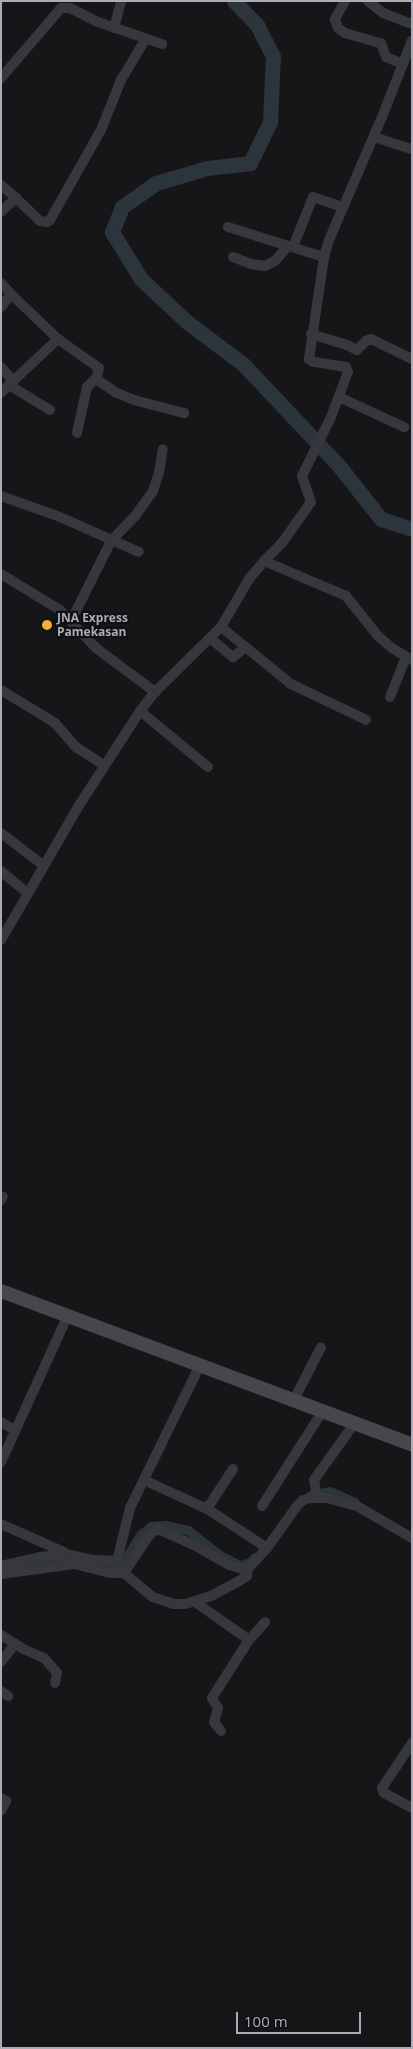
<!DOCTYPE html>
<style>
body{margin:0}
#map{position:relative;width:413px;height:2049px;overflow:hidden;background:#161618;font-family:"Open Sans",sans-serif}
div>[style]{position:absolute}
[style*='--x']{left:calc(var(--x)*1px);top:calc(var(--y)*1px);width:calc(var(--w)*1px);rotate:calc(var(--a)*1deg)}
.canal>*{height:9px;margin:-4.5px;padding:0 4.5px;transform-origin:4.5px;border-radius:4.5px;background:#2c353c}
.river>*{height:15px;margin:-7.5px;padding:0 7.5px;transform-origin:7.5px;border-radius:7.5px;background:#2c353c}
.street>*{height:10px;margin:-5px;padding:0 5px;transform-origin:5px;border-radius:5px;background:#37383d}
.secondary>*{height:14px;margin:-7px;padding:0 7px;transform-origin:7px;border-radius:7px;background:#45474d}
.dots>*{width:14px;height:14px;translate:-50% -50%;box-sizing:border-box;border:2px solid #111113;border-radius:50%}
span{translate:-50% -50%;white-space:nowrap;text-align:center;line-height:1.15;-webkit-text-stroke:4.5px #111113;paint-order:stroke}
.poi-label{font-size:12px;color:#a8adb8;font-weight:700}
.left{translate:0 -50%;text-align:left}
.frame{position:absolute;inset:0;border:2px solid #a8adb8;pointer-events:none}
.scale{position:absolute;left:236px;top:2012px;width:125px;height:22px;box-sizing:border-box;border:2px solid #a8adb8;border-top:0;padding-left:6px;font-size:15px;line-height:18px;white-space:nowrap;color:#a8adb8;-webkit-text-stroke:4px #111113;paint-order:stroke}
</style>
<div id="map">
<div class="canal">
<div style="--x:310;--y:1495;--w:20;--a:-11"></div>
<div style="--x:330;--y:1491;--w:27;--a:24"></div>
<div style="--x:95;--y:1565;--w:20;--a:9"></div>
<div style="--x:115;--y:1568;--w:8;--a:-30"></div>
<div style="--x:122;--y:1564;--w:36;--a:-58"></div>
<div style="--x:141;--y:1534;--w:13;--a:-39"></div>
<div style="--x:151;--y:1526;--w:14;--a:-4"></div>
<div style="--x:165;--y:1525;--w:24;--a:12"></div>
<div style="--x:188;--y:1530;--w:41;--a:38"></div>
<div style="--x:220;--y:1555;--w:22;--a:27"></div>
<div style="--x:240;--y:1565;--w:10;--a:-17"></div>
<div style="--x:250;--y:1562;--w:7;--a:-45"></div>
<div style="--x:19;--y:1567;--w:50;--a:-9.3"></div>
<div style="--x:68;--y:1559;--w:9;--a:13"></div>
</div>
<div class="river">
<div style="--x:234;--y:1;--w:33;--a:46"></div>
<div style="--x:257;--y:25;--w:35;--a:63"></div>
<div style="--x:273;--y:56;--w:66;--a:92.6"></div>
<div style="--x:270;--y:122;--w:46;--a:116"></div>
<div style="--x:250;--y:163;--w:43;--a:173.4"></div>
<div style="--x:207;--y:168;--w:53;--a:163.6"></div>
<div style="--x:156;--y:183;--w:42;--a:144.8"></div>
<div style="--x:122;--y:207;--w:27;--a:112"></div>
<div style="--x:112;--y:232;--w:55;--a:58.3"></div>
<div style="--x:141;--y:279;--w:63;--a:43.1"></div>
<div style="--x:187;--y:322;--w:70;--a:36.9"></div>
<div style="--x:243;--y:364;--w:140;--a:46.7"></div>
<div style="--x:339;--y:466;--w:68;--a:51.6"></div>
<div style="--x:381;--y:519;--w:33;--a:18"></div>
</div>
<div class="street">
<div style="--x:345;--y:1;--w:21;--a:119"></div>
<div style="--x:335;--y:19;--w:9;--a:72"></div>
<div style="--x:338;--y:28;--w:9;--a:36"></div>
<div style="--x:345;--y:33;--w:37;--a:16"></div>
<div style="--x:381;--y:43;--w:15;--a:70"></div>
<div style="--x:386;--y:57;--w:18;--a:22"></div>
<div style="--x:368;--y:1;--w:19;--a:39"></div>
<div style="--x:383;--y:13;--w:31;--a:21"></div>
<div style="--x:114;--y:28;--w:28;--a:-75"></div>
<div style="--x:1;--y:78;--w:92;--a:-49.4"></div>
<div style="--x:61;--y:8;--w:9;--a:0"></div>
<div style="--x:70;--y:8;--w:31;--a:27"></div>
<div style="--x:98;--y:22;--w:68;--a:19"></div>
<div style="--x:374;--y:137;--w:40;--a:18"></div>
<div style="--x:1;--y:185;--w:20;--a:41"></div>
<div style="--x:1;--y:212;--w:21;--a:-43"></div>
<div style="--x:16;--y:198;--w:33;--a:44"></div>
<div style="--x:40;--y:221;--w:7;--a:8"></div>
<div style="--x:47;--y:222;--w:4;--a:-34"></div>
<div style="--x:50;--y:220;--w:103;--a:-60.5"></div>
<div style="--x:101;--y:130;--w:54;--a:-68.2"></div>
<div style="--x:121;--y:80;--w:47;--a:-59"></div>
<div style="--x:228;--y:227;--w:101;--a:17.4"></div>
<div style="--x:293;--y:247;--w:54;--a:-68.2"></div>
<div style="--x:313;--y:197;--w:31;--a:19"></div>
<div style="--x:233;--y:257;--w:19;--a:21"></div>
<div style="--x:251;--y:264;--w:14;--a:8"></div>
<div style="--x:265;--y:266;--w:11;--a:-27"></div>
<div style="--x:275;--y:261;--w:20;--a:-49"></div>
<div style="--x:1;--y:283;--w:15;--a:48"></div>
<div style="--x:1;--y:307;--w:16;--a:-52"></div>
<div style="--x:11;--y:294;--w:65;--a:43.8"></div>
<div style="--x:58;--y:339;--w:50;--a:35.3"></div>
<div style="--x:99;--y:368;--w:9;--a:103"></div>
<div style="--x:97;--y:377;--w:14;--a:135"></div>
<div style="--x:87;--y:387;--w:47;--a:102.3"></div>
<div style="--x:311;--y:334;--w:38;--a:17"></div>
<div style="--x:347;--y:345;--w:11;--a:27"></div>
<div style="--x:357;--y:350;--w:13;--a:-45"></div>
<div style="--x:366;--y:341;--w:5;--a:-22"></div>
<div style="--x:371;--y:339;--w:46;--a:26"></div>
<div style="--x:1;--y:367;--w:18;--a:49"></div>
<div style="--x:13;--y:381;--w:17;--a:135"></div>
<div style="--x:96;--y:379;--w:23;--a:34"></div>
<div style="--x:115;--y:392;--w:21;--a:23"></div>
<div style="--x:134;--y:400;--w:52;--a:14.6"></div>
<div style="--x:13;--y:381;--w:62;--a:-43"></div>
<div style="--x:9;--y:385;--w:48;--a:31.4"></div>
<div style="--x:339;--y:397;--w:72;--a:24.8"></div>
<div style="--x:1;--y:496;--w:63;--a:19.6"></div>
<div style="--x:60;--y:517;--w:86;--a:23.9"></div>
<div style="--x:264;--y:561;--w:25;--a:-45"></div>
<div style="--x:282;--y:543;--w:50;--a:-54.7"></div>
<div style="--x:311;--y:502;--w:28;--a:-109"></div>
<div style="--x:302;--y:476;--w:66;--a:-63.8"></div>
<div style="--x:331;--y:417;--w:48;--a:-69.3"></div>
<div style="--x:348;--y:372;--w:5;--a:-112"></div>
<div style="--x:346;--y:367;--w:33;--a:-171"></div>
<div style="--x:313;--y:362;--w:5;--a:-143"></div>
<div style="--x:309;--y:359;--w:103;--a:-81.6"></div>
<div style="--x:324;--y:257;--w:18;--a:-74"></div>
<div style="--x:329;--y:240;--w:134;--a:-66.7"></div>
<div style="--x:382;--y:117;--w:82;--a:-68.5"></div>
<div style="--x:1;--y:574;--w:69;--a:31.4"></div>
<div style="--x:60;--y:610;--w:52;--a:46.5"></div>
<div style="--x:96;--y:648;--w:74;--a:36.7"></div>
<div style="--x:71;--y:621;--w:89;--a:-63.4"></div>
<div style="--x:111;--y:541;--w:35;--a:-46"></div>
<div style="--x:135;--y:516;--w:31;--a:-54"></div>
<div style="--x:153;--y:491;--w:19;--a:-72"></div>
<div style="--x:159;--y:473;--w:24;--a:-81"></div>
<div style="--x:221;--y:627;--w:90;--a:39.2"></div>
<div style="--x:291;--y:684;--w:83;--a:25.6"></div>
<div style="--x:210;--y:638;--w:30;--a:40"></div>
<div style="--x:233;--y:657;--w:16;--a:-38"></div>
<div style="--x:1;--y:690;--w:63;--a:31.4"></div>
<div style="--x:55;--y:723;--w:32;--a:49"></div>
<div style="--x:76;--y:747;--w:33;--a:33"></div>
<div style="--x:390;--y:697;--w:43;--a:-68.2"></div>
<div style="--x:140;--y:711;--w:88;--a:39.5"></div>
<div style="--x:1;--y:833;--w:54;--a:37.5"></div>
<div style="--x:1;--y:871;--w:35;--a:40"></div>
<div style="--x:1;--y:940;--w:154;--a:-59.9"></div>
<div style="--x:78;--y:807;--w:114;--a:-57.1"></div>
<div style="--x:140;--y:711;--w:24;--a:-52"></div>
<div style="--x:155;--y:692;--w:93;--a:-44.6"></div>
<div style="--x:221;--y:627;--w:56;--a:-59.7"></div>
<div style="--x:249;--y:579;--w:23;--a:-50"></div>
<div style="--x:264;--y:561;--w:89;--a:23.1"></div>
<div style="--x:346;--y:596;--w:51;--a:51.3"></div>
<div style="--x:378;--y:636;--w:18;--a:41"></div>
<div style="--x:392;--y:648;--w:23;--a:31"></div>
<div style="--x:1;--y:1200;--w:4;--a:-63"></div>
<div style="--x:294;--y:1400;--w:59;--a:-63"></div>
<div style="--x:1;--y:1422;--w:16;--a:30"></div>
<div style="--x:1;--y:1462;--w:162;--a:-65.5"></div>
<div style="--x:144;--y:1480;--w:67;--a:24.7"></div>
<div style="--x:205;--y:1508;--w:6;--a:-39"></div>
<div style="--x:210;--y:1504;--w:42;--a:-56.7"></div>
<div style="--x:317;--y:1497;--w:17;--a:-100"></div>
<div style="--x:314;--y:1480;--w:69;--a:-54.5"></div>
<div style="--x:262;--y:1506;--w:112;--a:-57.4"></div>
<div style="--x:206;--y:1508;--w:73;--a:33.3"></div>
<div style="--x:1;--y:1524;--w:69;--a:24"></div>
<div style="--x:117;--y:1561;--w:55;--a:-76.2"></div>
<div style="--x:130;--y:1508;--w:159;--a:-63.9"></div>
<div style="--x:1;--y:1566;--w:40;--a:-13"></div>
<div style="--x:40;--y:1557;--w:27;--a:-6"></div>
<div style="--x:67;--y:1554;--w:28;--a:13"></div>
<div style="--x:94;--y:1560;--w:23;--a:2"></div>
<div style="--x:117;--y:1561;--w:14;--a:60"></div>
<div style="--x:124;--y:1573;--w:38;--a:40"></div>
<div style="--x:153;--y:1597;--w:21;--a:19"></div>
<div style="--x:173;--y:1604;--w:12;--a:0"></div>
<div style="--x:185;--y:1604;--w:27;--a:-17"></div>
<div style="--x:211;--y:1596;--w:32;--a:-28"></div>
<div style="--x:239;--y:1581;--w:9;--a:-32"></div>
<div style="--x:247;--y:1576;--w:6;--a:-90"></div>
<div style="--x:1;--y:1574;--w:74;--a:-7.8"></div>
<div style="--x:74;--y:1564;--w:37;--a:14"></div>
<div style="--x:110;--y:1573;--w:14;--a:0"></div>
<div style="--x:124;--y:1573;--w:47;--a:-56.3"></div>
<div style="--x:150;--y:1534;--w:9;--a:-32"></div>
<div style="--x:158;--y:1529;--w:39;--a:24"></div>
<div style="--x:194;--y:1545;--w:40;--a:29.7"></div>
<div style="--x:229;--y:1565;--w:19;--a:16"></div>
<div style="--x:247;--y:1570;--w:30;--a:-48"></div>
<div style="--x:267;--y:1548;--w:52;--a:-54.5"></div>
<div style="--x:297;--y:1506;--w:8;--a:-45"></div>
<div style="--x:303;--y:1500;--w:9;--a:-13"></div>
<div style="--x:312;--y:1498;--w:15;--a:0"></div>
<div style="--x:327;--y:1498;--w:31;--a:15"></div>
<div style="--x:357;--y:1506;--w:64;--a:30.2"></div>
<div style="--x:195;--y:1602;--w:66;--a:35.1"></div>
<div style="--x:1;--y:1635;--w:26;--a:32"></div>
<div style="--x:23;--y:1649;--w:23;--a:23"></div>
<div style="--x:44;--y:1658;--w:20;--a:49"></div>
<div style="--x:57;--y:1673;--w:10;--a:101"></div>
<div style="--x:1;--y:1662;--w:23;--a:-52"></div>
<div style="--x:1;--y:1691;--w:9;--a:36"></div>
<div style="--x:221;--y:1731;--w:11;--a:-128"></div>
<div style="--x:214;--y:1722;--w:15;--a:-74"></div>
<div style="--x:218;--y:1708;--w:12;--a:-121"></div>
<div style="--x:212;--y:1698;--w:69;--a:-57.5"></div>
<div style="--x:249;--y:1640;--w:24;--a:-48"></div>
<div style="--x:412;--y:1743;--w:54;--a:123.7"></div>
<div style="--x:382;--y:1788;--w:5;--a:68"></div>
<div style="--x:384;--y:1793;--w:32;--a:28"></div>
<div style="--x:1;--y:1798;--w:6;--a:31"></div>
<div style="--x:6;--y:1801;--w:11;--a:117"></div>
</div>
<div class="secondary">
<div style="--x:1;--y:1291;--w:439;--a:20.5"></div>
</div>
<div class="dots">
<div style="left:47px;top:625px;background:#f2b134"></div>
</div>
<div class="poi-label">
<span class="left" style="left:57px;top:625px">JNA Express<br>Pamekasan</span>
</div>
<div class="frame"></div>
<div class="scale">100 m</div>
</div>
